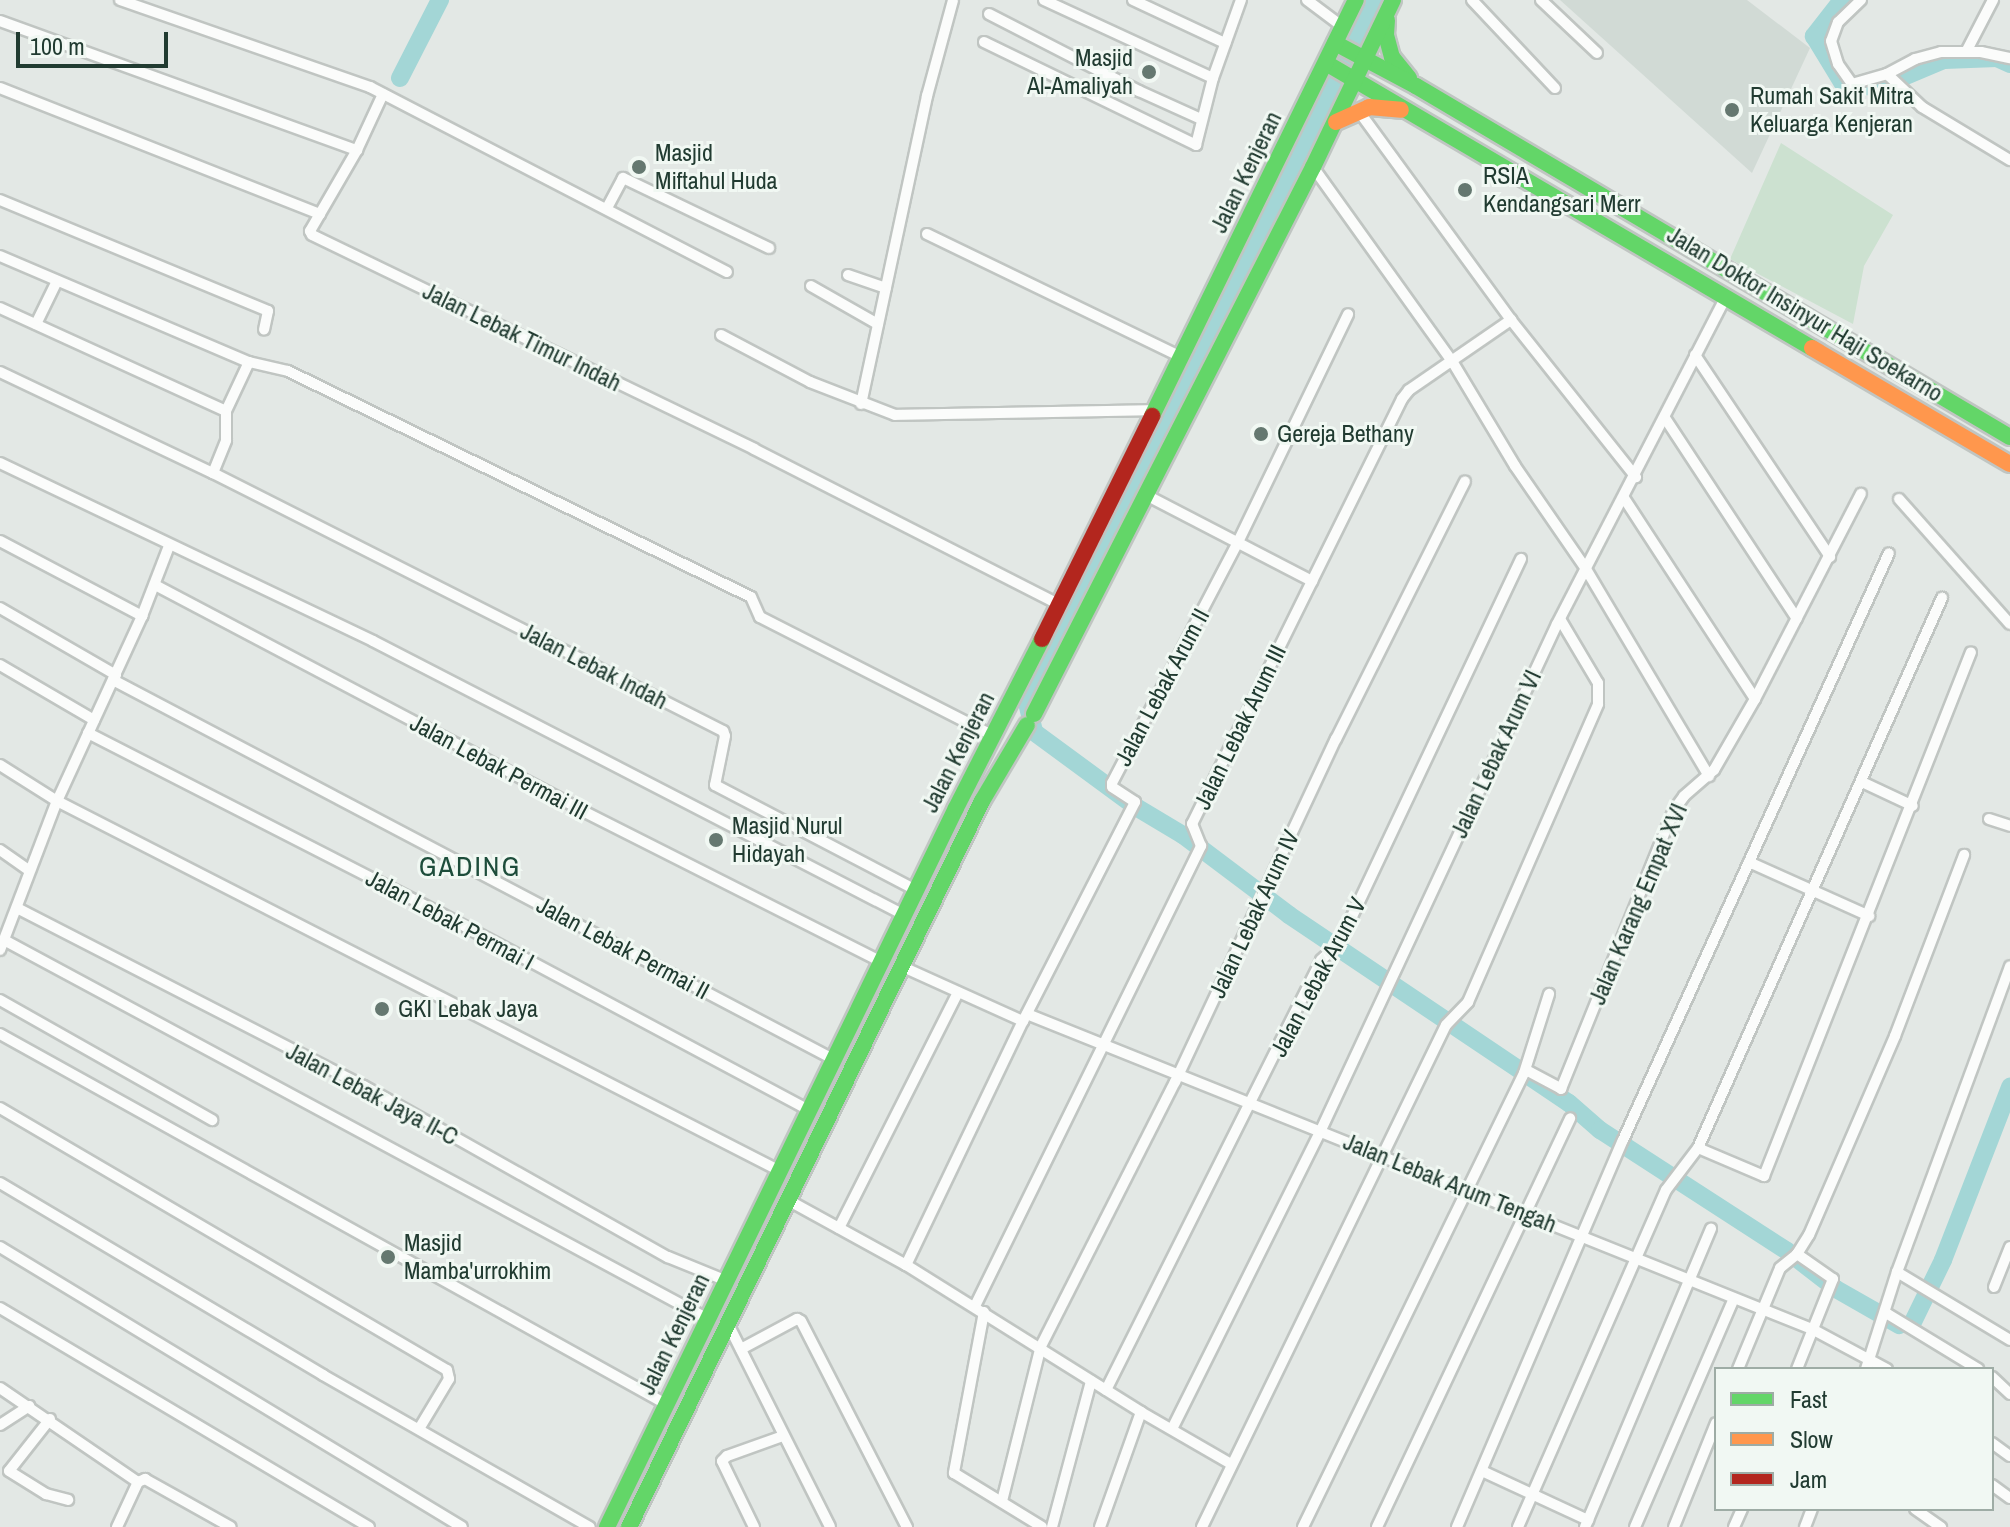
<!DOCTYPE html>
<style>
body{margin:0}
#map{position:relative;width:2010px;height:1527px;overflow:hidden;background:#e3e8e5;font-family:"Archivo Narrow",sans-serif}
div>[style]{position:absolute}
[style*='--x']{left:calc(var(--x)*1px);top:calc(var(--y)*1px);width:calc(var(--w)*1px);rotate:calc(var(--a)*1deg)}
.built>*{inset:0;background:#d1dad5}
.green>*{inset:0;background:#cce1d0}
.river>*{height:18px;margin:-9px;padding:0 9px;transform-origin:9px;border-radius:9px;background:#a3d6d6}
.roads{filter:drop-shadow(2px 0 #c0c5c2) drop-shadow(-2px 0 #c0c5c2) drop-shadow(0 2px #c0c5c2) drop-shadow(0 -2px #c0c5c2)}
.street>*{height:10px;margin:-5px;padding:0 5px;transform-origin:5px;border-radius:5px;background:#fbfcfb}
.fast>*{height:16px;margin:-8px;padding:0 8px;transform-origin:8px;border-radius:8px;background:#63d668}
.slow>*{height:16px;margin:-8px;padding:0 8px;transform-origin:8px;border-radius:8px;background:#ff974d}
.jam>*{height:16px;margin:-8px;padding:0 8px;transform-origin:8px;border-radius:8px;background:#b3261e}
.dots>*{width:22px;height:22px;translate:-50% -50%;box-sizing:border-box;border:4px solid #f1f8f3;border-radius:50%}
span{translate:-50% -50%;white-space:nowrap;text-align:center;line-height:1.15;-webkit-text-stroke:6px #f1f8f3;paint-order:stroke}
.poi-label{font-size:24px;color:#213b31}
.right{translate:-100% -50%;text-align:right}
.left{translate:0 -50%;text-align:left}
.street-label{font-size:24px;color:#213b31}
.quarter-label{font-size:28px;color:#1d4d3b;letter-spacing:2px}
.legend{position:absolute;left:1714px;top:1367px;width:280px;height:144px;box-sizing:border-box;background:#f1f8f3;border:2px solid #9eaca5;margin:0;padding:10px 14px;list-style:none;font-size:24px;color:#213b31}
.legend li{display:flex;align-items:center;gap:16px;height:40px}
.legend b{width:40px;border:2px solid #9eaca5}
.scale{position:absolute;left:16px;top:32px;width:152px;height:36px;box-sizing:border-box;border:4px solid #213b31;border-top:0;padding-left:10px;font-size:24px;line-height:28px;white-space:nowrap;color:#213b31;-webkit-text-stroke:6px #f1f8f3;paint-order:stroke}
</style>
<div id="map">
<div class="built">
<div style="clip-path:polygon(1560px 0,1747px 0,1810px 48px,1752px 173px)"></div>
</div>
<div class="green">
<div style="clip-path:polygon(1781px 143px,1893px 215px,1864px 266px,1853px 324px,1730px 259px)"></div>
</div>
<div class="river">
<div style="--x:1373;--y:0;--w:753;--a:115.92"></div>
<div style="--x:1044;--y:677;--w:31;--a:123"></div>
<div style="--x:1027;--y:703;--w:30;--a:76"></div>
<div style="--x:1034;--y:732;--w:127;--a:36.3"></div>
<div style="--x:1136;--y:807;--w:55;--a:30.8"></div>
<div style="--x:1183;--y:835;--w:133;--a:37"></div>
<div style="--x:1289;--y:915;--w:337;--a:33.9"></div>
<div style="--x:1569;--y:1103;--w:41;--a:41.1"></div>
<div style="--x:1600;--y:1130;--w:223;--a:32.9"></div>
<div style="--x:1787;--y:1251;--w:62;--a:37.8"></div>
<div style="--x:1836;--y:1289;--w:73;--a:29.7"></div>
<div style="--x:1842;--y:0;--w:46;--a:127.9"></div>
<div style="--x:1814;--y:36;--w:60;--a:58.7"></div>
<div style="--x:1845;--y:87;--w:37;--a:-2"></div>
<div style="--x:1882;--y:86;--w:67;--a:-22.8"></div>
<div style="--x:1944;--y:60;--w:53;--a:-2.2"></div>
<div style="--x:1997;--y:58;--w:14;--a:25"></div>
<div style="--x:400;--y:78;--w:88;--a:-62.9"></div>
<div style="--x:1911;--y:1326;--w:73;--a:-64.1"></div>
<div style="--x:1943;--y:1260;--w:186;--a:-68.8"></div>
</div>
<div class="roads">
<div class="street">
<div style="--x:120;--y:0;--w:265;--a:19.2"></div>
<div style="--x:370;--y:87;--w:402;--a:27.4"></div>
<div style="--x:1044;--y:0;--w:186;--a:24.8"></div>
<div style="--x:1133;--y:0;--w:102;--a:25.1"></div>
<div style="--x:1307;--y:0;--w:45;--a:36.9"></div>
<div style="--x:1472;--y:0;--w:121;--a:46.7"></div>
<div style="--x:1541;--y:0;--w:77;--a:43.4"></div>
<div style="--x:1861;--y:0;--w:32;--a:136"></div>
<div style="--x:1838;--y:22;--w:20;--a:110"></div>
<div style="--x:1831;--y:41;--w:24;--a:73"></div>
<div style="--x:1838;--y:64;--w:24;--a:55"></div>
<div style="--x:1852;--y:84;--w:36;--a:-16"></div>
<div style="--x:1887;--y:74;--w:32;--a:-28"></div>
<div style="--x:1915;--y:59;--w:27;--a:-15"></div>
<div style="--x:1941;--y:52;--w:40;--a:0"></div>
<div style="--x:1981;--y:52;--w:30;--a:12"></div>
<div style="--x:989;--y:14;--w:169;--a:27.2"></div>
<div style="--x:1139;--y:91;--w:68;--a:24.3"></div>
<div style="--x:0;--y:21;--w:380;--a:19.9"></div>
<div style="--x:984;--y:42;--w:236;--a:25.9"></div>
<div style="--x:1196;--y:145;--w:69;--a:-75.8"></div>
<div style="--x:1213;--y:78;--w:83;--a:-70.3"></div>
<div style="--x:1966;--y:52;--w:59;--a:-62.6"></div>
<div style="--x:1887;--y:74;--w:48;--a:43.3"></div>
<div style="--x:1922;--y:107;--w:103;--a:31.1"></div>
<div style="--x:0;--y:88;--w:344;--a:21.5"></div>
<div style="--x:383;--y:94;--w:62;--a:114.9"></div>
<div style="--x:357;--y:150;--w:94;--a:120.1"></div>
<div style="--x:310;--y:231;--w:4;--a:63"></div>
<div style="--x:312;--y:235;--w:491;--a:25.8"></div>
<div style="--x:754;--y:449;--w:343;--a:27"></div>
<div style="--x:1358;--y:110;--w:260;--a:53.9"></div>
<div style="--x:1511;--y:320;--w:201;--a:51.5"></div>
<div style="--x:1313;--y:167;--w:239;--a:54.4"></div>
<div style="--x:1452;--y:361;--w:122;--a:59"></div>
<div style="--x:1515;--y:466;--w:125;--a:55.4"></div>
<div style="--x:1586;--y:569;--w:241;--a:59.3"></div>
<div style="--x:0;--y:200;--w:290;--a:22.5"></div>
<div style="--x:268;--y:311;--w:19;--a:102"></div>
<div style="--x:607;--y:208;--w:34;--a:-62"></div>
<div style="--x:623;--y:178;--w:162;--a:25.6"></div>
<div style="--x:927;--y:234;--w:283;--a:25.8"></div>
<div style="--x:0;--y:256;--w:271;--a:23.1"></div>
<div style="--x:848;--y:275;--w:40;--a:18.9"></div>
<div style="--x:811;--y:286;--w:77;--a:29.6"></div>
<div style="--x:0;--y:308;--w:248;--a:24.5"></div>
<div style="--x:36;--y:324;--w:48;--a:-64"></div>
<div style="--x:721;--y:335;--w:101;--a:27.8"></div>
<div style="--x:810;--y:382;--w:91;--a:21.2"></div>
<div style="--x:895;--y:415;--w:261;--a:-1.1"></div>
<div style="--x:1695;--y:355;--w:243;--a:56.2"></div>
<div style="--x:0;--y:372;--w:236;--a:25.4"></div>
<div style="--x:213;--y:473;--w:572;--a:26.83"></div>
<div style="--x:723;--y:731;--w:5;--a:68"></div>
<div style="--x:725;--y:736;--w:50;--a:101.5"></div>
<div style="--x:715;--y:785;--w:227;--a:27.6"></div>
<div style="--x:861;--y:404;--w:315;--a:-77.9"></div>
<div style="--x:927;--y:96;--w:99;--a:-74.8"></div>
<div style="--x:1665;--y:418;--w:240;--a:56.7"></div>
<div style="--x:0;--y:463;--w:413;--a:25.5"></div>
<div style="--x:373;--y:641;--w:598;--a:27.29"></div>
<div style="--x:213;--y:473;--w:35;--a:-68"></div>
<div style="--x:226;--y:440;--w:29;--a:-90"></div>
<div style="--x:226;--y:411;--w:54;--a:-64.9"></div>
<div style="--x:249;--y:362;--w:40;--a:13"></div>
<div style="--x:288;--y:371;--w:515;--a:26.02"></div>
<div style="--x:751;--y:597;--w:22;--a:66"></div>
<div style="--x:760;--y:617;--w:260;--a:27"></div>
<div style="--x:1148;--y:496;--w:185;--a:27.4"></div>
<div style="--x:1624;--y:498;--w:240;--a:56.9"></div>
<div style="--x:1899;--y:499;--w:167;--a:48.4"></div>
<div style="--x:0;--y:541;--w:161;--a:27.8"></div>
<div style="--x:155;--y:585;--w:482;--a:27.8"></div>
<div style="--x:581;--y:810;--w:337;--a:26.8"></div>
<div style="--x:0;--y:608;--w:134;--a:30"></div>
<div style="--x:0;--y:665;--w:109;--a:30.3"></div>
<div style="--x:113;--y:680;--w:816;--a:27.76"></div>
<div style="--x:88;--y:733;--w:391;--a:27.1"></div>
<div style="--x:436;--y:911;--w:425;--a:28.1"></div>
<div style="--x:0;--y:765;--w:67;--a:32.3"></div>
<div style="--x:57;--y:801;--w:812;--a:27.1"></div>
<div style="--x:1862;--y:782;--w:56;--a:25.2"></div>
<div style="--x:1989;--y:819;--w:22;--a:18"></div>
<div style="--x:0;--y:850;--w:35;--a:35"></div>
<div style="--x:1749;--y:862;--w:132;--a:24.2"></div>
<div style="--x:17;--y:908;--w:390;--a:27.2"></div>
<div style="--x:364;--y:1086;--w:349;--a:29.4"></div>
<div style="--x:668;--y:1257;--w:64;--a:22.1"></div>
<div style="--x:4;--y:940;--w:800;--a:28.3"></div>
<div style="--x:0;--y:950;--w:160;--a:-69.1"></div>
<div style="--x:57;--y:801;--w:204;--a:-65.3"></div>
<div style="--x:142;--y:616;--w:75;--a:-68.9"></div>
<div style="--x:901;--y:966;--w:134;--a:24.3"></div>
<div style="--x:0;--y:1000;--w:244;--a:29.5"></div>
<div style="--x:1027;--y:1014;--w:792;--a:21.87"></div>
<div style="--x:1762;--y:1309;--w:54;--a:21.8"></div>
<div style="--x:1812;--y:1329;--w:85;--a:28.1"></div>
<div style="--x:0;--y:1034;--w:762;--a:29.05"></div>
<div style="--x:1526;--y:1070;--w:40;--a:28"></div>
<div style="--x:1561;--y:1089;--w:301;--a:-68"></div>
<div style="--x:1674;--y:810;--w:17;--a:-54"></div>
<div style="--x:1684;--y:796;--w:40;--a:-41"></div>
<div style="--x:1714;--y:770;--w:82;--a:-60"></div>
<div style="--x:1755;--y:699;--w:231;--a:-62.7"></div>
<div style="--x:0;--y:1108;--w:518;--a:30.38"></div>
<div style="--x:447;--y:1370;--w:9;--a:77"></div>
<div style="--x:449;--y:1379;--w:58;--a:121"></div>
<div style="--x:1698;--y:1148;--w:72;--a:23"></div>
<div style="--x:1764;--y:1176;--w:563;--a:-68.44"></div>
<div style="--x:0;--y:1183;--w:376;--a:30.7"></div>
<div style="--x:323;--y:1375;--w:307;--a:29.7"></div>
<div style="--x:786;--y:1199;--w:137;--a:28.8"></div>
<div style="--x:906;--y:1265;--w:277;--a:32"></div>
<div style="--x:1141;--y:1412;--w:104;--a:30"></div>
<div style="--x:839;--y:1228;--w:264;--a:-63.2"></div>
<div style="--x:0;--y:1247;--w:540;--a:31.22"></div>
<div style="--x:906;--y:1265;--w:271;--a:-64.4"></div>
<div style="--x:1023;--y:1021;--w:246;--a:-62.9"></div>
<div style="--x:1135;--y:802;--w:27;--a:-147"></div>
<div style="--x:1112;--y:787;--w:4;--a:-90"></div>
<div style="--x:1112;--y:783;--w:272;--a:-62.4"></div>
<div style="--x:1238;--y:542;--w:253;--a:-64.2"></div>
<div style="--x:1897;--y:1272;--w:132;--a:31"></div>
<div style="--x:1994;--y:1287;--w:43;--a:-68.2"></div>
<div style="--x:975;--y:1306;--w:513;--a:-63.83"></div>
<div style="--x:1201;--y:846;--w:24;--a:-112"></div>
<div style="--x:1192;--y:824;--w:474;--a:-63.7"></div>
<div style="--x:1402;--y:399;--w:11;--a:-52"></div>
<div style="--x:1409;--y:390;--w:124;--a:-34.5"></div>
<div style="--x:0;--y:1308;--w:429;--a:30.7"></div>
<div style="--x:984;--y:1312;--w:164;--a:100.6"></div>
<div style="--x:954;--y:1473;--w:103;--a:31.5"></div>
<div style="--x:1886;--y:1313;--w:108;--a:31.3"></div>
<div style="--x:727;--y:1322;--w:229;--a:63.3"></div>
<div style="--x:741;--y:1349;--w:64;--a:-28.2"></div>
<div style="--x:797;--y:1319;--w:4;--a:27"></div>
<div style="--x:801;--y:1321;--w:232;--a:62.8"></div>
<div style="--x:1738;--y:1369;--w:109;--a:-67.4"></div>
<div style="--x:1780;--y:1268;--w:22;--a:-39"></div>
<div style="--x:1797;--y:1254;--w:22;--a:-58"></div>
<div style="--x:1809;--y:1235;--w:217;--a:-66.6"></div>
<div style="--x:1895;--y:1036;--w:194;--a:-69.1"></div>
<div style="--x:1797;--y:1369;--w:97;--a:-68.2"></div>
<div style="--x:1833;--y:1279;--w:44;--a:-145.2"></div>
<div style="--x:1866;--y:1369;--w:102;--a:-72.3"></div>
<div style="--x:1897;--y:1272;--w:326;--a:-69.7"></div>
<div style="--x:1992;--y:1377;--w:25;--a:43"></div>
<div style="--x:0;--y:1388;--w:167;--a:34.3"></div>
<div style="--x:1106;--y:1390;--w:481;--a:-63.4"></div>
<div style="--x:1321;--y:960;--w:24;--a:-42"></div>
<div style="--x:1339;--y:944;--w:426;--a:-64.7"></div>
<div style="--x:50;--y:1419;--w:66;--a:128.3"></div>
<div style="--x:9;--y:1471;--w:44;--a:31.9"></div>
<div style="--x:46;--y:1494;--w:23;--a:15"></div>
<div style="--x:0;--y:1425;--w:35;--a:-33"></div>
<div style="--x:1172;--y:1429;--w:334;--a:-63.5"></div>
<div style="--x:1321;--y:1130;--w:558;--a:-65"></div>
<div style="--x:1557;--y:624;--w:369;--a:-62.7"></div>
<div style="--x:1992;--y:1443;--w:22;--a:36"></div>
<div style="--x:1482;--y:1471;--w:117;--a:24.8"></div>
<div style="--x:138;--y:1482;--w:8;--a:-23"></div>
<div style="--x:145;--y:1479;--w:98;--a:29.2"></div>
<div style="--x:1992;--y:1485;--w:22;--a:36"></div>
<div style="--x:1002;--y:1501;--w:160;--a:-75.9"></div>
<div style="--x:1041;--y:1346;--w:296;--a:-63.1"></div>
<div style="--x:1175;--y:1082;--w:379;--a:-64.9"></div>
<div style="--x:1336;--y:739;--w:288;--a:-63.4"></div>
<div style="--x:1915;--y:1509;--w:32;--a:35"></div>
<div style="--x:117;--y:1527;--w:50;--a:-65"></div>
<div style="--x:754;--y:1527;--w:73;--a:-115.9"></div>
<div style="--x:722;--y:1461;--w:7;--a:-45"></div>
<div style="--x:727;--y:1456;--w:59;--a:-19.7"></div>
<div style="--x:1052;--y:1527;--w:151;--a:-75"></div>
<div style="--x:1100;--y:1527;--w:122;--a:-70.4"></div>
<div style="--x:1202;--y:1527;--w:558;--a:-64.08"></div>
<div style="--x:1446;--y:1025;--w:32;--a:-46"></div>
<div style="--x:1468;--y:1002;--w:325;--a:-66.4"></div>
<div style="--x:1598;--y:704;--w:21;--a:-90"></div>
<div style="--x:1598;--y:683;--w:74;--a:-120.7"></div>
<div style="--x:1303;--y:1527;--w:505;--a:-64.04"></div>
<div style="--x:1524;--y:1073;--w:83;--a:-72.4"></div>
<div style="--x:1377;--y:1527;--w:452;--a:-64.7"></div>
<div style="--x:1457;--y:1527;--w:421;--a:-66.8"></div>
<div style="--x:1623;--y:1140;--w:644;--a:-65.62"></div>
<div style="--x:1518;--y:1527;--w:368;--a:-66.3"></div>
<div style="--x:1666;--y:1190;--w:53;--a:-52.7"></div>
<div style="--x:1698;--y:1148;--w:602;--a:-66.08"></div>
<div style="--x:1585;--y:1527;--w:324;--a:-67.1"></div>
<div style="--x:1635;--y:1527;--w:249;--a:-66.6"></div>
<div style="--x:1674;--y:1527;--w:112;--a:-68"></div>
<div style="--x:1734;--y:1527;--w:20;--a:-66"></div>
<div style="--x:1805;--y:1527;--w:19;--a:-69"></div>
</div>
<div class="fast">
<div style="--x:1387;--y:20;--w:15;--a:94"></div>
<div style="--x:1386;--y:35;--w:23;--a:75"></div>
<div style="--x:1392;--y:57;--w:27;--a:51"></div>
<div style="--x:1335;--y:43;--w:92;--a:28"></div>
<div style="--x:1416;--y:86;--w:690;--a:30.58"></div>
<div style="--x:1326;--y:63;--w:563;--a:30.39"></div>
<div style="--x:1152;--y:416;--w:463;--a:-63.9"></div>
<div style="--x:1034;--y:714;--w:614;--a:-62.98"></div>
<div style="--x:1313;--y:167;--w:185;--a:-64.4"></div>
<div style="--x:607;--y:1527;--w:799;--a:-64.11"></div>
<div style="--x:956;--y:808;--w:190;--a:-63"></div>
<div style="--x:629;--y:1527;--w:807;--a:-64.07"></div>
<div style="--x:982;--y:801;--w:88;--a:-59.4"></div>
</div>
<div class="slow">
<div style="--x:1336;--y:122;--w:36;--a:-24"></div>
<div style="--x:1369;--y:107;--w:32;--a:5"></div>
<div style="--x:1812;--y:348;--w:229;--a:30.4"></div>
</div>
<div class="jam">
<div style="--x:1042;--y:639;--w:249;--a:-63.7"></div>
</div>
</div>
<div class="dots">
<div style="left:1149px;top:72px;background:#657870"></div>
<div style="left:1732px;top:110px;background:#657870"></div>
<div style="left:639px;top:167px;background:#657870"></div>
<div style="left:1465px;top:190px;background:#657870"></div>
<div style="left:1261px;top:434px;background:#657870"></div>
<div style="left:716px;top:840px;background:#657870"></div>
<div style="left:382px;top:1009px;background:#657870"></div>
<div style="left:388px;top:1257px;background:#657870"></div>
</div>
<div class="poi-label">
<span class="right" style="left:1133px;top:72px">Masjid<br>Al-Amaliyah</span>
<span class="left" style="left:1750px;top:110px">Rumah Sakit Mitra<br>Keluarga Kenjeran</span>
<span class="left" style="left:655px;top:167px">Masjid<br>Miftahul Huda</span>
<span class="left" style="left:1483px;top:190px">RSIA<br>Kendangsari Merr</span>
<span class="left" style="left:1277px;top:434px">Gereja Bethany</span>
<span class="left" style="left:732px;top:840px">Masjid Nurul<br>Hidayah</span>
<span class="left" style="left:398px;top:1009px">GKI Lebak Jaya</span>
<span class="left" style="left:404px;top:1257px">Masjid<br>Mamba'urrokhim</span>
</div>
<div class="street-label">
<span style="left:1246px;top:172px;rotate:-64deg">Jalan Kenjeran</span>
<span style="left:1805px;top:314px;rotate:31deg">Jalan Doktor Insinyur Haji Soekarno</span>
<span style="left:522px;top:337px;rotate:26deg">Jalan Lebak Timur Indah</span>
<span style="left:594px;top:666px;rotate:27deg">Jalan Lebak Indah</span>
<span style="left:1162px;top:687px;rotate:-62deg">Jalan Lebak Arum II</span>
<span style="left:1240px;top:727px;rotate:-64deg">Jalan Lebak Arum III</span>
<span style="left:958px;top:752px;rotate:-63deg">Jalan Kenjeran</span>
<span style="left:1496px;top:754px;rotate:-65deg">Jalan Lebak Arum VI</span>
<span style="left:499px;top:767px;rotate:28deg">Jalan Lebak Permai III</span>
<span style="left:1638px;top:904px;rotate:-67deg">Jalan Karang Empat XVI</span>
<span style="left:1254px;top:914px;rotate:-65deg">Jalan Lebak Arum IV</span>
<span style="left:450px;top:920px;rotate:28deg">Jalan Lebak Permai I</span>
<span style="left:623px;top:948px;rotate:28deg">Jalan Lebak Permai II</span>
<span style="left:1318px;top:977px;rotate:-62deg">Jalan Lebak Arum V</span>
<span style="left:372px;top:1094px;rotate:28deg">Jalan Lebak Jaya II-C</span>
<span style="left:1450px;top:1183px;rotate:22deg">Jalan Lebak Arum Tengah</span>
<span style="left:674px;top:1334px;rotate:-64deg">Jalan Kenjeran</span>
</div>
<div class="quarter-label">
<span style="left:470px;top:866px">GADING</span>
</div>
<ul class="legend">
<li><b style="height:10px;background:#63d668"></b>Fast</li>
<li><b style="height:10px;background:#ff974d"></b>Slow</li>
<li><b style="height:10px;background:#b3261e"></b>Jam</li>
</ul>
<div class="scale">100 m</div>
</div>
